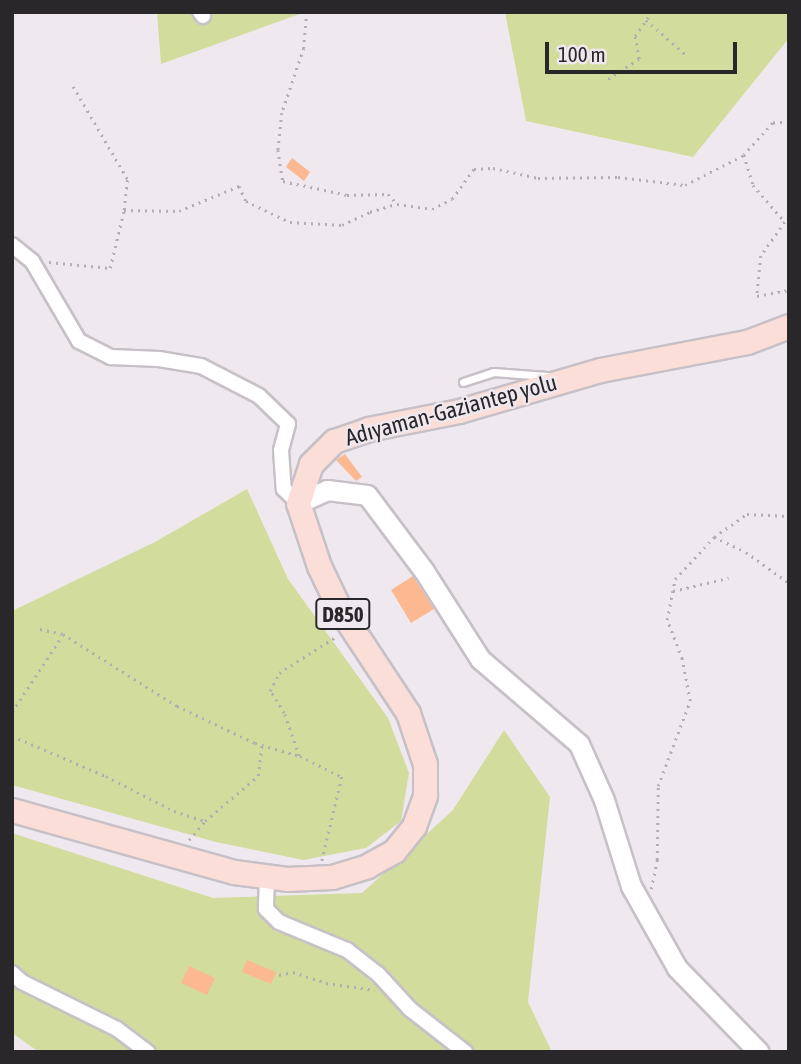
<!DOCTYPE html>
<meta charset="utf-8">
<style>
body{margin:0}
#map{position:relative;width:801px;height:1064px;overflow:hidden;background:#efe9ef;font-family:"Asap Condensed",sans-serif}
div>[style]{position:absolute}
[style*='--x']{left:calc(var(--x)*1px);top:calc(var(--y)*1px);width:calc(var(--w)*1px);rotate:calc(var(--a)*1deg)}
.green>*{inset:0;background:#d2dc9c}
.building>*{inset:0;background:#fcb890}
.path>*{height:2.5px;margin-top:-1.25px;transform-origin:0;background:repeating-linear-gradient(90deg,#b2aeb2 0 2px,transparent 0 7px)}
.roads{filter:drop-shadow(2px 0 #c7c1c7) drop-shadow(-2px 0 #c7c1c7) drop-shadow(0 2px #c7c1c7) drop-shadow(0 -2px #c7c1c7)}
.lane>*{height:7px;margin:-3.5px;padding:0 3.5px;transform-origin:3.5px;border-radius:3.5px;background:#fff}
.street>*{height:14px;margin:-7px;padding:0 7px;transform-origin:7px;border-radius:7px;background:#fff}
.secondary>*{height:19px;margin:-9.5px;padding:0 9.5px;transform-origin:9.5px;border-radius:9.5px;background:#fff}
.primary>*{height:23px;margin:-11.5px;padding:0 11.5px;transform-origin:11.5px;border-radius:11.5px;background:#fbded7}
span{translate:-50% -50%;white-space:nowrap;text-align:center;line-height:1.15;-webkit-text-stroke:5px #efe9ef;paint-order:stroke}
.shield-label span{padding:2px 5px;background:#efe9ef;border:2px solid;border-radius:5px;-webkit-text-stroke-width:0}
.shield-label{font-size:21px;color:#292729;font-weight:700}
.street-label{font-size:23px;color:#292729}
.frame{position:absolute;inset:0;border:14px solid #292729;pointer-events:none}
.scale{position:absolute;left:545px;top:42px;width:192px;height:32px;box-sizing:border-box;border:4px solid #292729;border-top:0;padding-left:9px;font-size:21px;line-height:24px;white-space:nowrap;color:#292729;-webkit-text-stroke:5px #efe9ef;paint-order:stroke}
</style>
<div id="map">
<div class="green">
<div style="clip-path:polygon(157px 12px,305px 12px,161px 64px)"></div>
<div style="clip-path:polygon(505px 12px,789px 12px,789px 38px,693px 157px,526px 121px)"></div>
<div style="clip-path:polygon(247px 489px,288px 579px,388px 718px,409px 773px,401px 821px,366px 848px,303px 860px,216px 842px,12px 785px,12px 611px,155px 542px)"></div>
<div style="clip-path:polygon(504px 730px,550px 797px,528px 1002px,552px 1052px,39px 1052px,12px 1033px,12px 833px,213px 898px,362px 893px,453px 810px)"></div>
</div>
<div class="building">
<div style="clip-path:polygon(292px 158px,310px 172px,304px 181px,286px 167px)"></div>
<div style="clip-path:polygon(345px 454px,362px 477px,356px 481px,336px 460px)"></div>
<div style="clip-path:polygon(413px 576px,434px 609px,411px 623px,391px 590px)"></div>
<div style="clip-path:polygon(247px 960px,276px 972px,271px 984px,242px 972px)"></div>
<div style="clip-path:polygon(189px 966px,215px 978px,207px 995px,181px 983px)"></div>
</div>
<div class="path">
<div style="--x:307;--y:12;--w:36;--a:95"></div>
<div style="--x:304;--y:48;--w:69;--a:108.7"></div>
<div style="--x:282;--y:113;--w:37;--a:96"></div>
<div style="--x:278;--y:150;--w:31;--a:81"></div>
<div style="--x:283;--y:181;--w:66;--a:12.3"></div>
<div style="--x:347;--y:195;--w:41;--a:-1.4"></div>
<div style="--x:388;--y:194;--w:13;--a:48"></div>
<div style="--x:646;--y:20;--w:52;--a:41.1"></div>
<div style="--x:608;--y:79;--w:37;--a:-33"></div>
<div style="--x:639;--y:59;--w:23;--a:-100"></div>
<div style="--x:635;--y:36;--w:29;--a:-55"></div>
<div style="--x:789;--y:122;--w:16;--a:176"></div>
<div style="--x:773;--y:123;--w:43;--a:132.2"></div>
<div style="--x:744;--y:155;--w:31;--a:73"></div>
<div style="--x:753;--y:185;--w:49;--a:49.1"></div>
<div style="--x:785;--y:222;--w:42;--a:125.2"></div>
<div style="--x:761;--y:256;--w:40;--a:95.7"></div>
<div style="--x:757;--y:296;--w:33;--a:-11"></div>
<div style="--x:124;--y:210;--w:55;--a:1"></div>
<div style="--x:179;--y:211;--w:65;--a:-22.6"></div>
<div style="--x:239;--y:186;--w:17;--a:65"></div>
<div style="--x:246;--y:201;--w:49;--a:25.5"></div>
<div style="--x:290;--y:222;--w:52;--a:3.3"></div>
<div style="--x:342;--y:225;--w:31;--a:-25"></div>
<div style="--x:370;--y:212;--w:28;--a:-17"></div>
<div style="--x:397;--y:204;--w:35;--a:8"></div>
<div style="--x:432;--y:209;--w:22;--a:-27"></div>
<div style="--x:452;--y:199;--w:37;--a:-54"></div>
<div style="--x:474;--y:169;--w:19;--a:-3"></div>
<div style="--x:493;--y:168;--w:46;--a:12.5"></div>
<div style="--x:538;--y:178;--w:80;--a:-0.7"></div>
<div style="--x:618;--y:177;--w:67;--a:6.8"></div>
<div style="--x:685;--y:185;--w:66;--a:-27"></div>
<div style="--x:49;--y:262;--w:61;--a:5.6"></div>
<div style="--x:110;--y:268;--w:60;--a:-76.4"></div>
<div style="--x:124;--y:210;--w:31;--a:-84"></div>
<div style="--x:127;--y:179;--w:107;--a:-120.4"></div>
<div style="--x:714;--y:537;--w:35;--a:25"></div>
<div style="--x:746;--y:552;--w:53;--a:35.8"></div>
<div style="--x:673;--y:591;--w:57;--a:-13.3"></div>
<div style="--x:40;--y:629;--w:24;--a:12"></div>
<div style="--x:63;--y:634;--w:135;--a:32.3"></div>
<div style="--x:177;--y:706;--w:86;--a:25.4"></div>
<div style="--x:255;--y:743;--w:47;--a:16.1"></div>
<div style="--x:300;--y:756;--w:47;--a:26.6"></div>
<div style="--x:342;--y:777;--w:86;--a:103.4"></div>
<div style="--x:12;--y:712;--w:91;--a:-56.7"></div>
<div style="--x:12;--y:736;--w:102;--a:23.1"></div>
<div style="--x:106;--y:776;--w:76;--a:27.2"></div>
<div style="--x:174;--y:811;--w:33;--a:18"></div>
<div style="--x:299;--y:756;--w:46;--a:-109.2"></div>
<div style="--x:284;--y:713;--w:26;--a:-122"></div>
<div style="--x:270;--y:691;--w:20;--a:-63"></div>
<div style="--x:279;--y:673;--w:69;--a:-32.5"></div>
<div style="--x:189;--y:840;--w:25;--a:-50"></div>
<div style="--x:205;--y:821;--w:70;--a:-40.3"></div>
<div style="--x:258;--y:776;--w:31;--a:-83"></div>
<div style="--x:651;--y:889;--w:30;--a:-78"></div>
<div style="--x:657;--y:860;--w:74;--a:-89.2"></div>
<div style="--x:658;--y:786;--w:91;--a:-69.4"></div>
<div style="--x:690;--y:701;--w:43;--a:-100.8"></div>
<div style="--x:682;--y:659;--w:42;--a:-111"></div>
<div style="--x:667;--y:620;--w:42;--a:-79"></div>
<div style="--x:675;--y:579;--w:57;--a:-47.1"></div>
<div style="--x:714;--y:537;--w:40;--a:-34.9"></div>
<div style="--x:747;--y:514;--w:42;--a:2.7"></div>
<div style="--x:279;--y:975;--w:14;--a:-12"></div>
<div style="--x:293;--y:972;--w:35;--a:18"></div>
<div style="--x:326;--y:983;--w:49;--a:8.1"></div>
</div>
<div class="roads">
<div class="lane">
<div style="--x:463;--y:382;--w:32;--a:-18"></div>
<div style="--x:493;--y:372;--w:54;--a:4.2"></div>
</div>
<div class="street">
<div style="--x:200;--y:12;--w:5;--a:53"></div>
<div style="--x:12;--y:245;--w:26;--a:39"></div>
<div style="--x:32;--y:261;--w:93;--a:59.6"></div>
<div style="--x:79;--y:341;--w:36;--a:27"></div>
<div style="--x:111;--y:357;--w:48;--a:2.4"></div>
<div style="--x:159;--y:359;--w:43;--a:9.5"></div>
<div style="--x:201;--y:366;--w:65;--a:27.3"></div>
<div style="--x:259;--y:396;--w:40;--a:44"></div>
<div style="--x:288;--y:424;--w:27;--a:105"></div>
<div style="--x:281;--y:450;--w:39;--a:86"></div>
<div style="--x:284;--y:489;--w:20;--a:45"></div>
<div style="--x:267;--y:877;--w:32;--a:92"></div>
<div style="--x:266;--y:909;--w:18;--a:45"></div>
<div style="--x:279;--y:922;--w:74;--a:22.4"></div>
<div style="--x:347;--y:950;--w:39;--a:38"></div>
<div style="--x:378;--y:974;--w:47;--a:47.6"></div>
<div style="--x:410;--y:1009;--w:70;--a:38"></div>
<div style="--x:12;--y:973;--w:13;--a:42"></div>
<div style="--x:22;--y:982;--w:106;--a:26.3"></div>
<div style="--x:117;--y:1029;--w:39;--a:37"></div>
</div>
<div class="secondary">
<div style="--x:298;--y:503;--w:32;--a:-24"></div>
<div style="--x:327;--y:490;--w:40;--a:7.1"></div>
<div style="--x:367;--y:495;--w:95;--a:53.1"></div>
<div style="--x:424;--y:571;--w:104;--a:57.5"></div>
<div style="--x:480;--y:659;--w:130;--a:40.6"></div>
<div style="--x:579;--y:744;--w:61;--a:65.9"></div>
<div style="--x:604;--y:800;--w:90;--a:72.6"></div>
<div style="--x:631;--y:886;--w:94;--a:60.7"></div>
<div style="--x:677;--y:968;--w:117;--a:45.7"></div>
</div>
<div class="primary">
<div style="--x:12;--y:810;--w:230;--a:15.6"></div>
<div style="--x:234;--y:872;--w:53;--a:7.5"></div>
<div style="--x:287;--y:879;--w:45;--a:-2.5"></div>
<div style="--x:332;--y:877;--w:37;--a:-17"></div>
<div style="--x:367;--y:866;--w:31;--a:-29"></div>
<div style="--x:394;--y:851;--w:32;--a:-51"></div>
<div style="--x:414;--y:826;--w:33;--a:-70"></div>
<div style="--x:425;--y:795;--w:31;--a:-90"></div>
<div style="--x:425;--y:764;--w:54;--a:-108.4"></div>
<div style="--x:408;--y:713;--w:123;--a:-123.4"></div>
<div style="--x:340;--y:610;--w:49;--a:-115.5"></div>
<div style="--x:319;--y:566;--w:66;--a:-108.4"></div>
<div style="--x:298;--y:503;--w:41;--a:-71.6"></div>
<div style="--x:311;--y:464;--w:33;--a:-45"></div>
<div style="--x:334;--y:441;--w:36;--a:-19"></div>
<div style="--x:368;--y:429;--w:93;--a:-11.2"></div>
<div style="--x:459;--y:411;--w:147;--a:-16.2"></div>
<div style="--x:600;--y:370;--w:150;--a:-10.8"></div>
<div style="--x:747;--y:342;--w:45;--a:-20.9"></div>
</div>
</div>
<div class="shield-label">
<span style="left:343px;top:614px">D850</span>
</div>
<div class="street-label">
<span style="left:451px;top:410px;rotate:-15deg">Adıyaman-Gaziantep yolu</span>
</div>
<div class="frame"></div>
<div class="scale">100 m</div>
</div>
